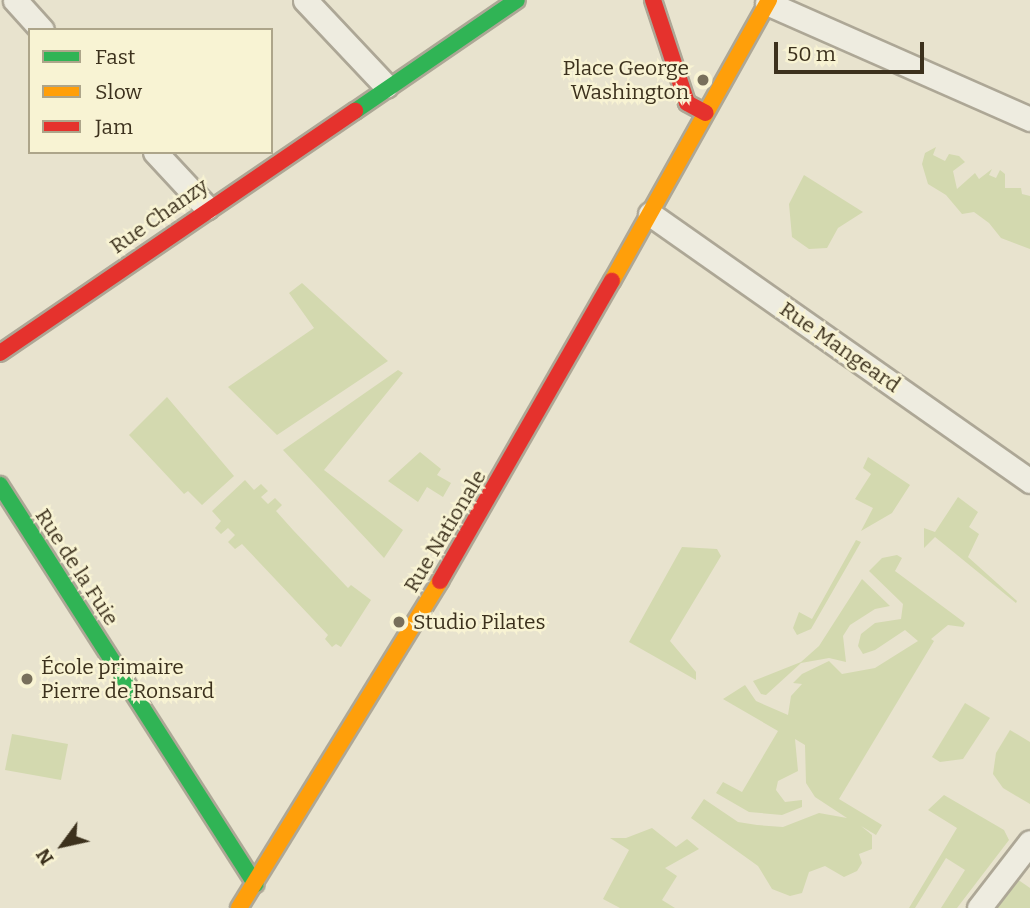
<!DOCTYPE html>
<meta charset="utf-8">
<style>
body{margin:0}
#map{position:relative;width:1030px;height:908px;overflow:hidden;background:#e8e3ce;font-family:Bitter,serif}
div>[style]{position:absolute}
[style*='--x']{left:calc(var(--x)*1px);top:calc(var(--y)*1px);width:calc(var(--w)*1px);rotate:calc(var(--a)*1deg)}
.green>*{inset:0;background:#d3d9af}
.roads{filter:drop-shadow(2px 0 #ada796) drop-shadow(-2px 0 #ada796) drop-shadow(0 2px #ada796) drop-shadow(0 -2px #ada796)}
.street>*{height:23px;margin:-11.5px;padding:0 11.5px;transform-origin:11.5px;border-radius:11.5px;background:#eeece0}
.fast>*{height:16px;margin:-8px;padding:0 8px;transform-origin:8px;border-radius:8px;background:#30b455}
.slow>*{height:16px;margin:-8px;padding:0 8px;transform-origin:8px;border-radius:8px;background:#ff9f0a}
.jam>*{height:16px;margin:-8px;padding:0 8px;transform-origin:8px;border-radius:8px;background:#e5322d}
.dots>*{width:19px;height:19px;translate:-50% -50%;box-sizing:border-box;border:4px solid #f8f3d3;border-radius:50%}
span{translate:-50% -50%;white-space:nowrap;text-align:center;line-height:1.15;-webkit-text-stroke:5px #f8f3d3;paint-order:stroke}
.poi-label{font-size:21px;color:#3c311d}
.right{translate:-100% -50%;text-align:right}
.left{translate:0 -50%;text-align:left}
.street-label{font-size:21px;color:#3c311d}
.legend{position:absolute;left:28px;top:28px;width:245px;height:126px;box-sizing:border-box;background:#f8f3d3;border:2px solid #ada58a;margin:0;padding:9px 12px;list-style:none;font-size:21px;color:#3c311d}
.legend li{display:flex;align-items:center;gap:14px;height:35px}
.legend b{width:35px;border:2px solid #ada58a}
.north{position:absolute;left:28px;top:810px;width:70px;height:70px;-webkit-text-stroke:5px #f8f3d3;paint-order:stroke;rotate:237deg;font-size:19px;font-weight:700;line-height:28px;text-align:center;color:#3c311d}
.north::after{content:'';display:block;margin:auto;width:24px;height:32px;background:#3c311d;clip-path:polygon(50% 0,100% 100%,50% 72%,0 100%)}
.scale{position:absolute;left:774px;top:42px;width:150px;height:32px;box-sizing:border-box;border:4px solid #3c311d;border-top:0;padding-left:9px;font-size:21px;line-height:24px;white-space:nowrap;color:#3c311d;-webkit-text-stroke:5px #f8f3d3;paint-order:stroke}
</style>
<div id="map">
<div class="green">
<div style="clip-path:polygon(936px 147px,933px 155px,945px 161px,949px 154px,959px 156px,965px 162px,953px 171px,957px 189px,975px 173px,979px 179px,992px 169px,989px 175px,996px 178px,1000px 170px,1005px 174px,1005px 188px,1021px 188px,1022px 194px,1030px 196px,1030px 249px,1001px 238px,989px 223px,974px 212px,962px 214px,946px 195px,928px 184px,922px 164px,925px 153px)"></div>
<div style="clip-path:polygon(804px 175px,863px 212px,838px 228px,827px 248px,809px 249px,792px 237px,789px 204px)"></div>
<div style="clip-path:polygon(302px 283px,388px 361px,277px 435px,228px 387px,314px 328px,289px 293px)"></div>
<div style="clip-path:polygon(398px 370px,403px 373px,324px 470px,403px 530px,384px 558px,283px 450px)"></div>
<div style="clip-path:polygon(167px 397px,234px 476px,202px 505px,188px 491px,184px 494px,129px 435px)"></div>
<div style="clip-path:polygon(420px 452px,441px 469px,437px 475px,451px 483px,443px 497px,427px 487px,418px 502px,388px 481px)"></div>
<div style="clip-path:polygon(868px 457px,910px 485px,892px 513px,861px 531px,873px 508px,855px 499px,871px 474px,863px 468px)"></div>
<div style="clip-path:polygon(245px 480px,254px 490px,261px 484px,268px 491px,261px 497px,268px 504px,275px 498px,282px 505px,276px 511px,293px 530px,348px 588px,351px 585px,371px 600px,341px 647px,336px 644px,332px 647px,325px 639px,328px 635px,242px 544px,235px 549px,228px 542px,235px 535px,228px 528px,221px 534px,215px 528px,221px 521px,212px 511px)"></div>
<div style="clip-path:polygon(958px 497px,978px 512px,969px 527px,979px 534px,968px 557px,1017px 601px,1016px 603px,935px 537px,924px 548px,924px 528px,935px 532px)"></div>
<div style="clip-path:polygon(856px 540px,861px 542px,811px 629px,797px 635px,793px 628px,799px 612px,812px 619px)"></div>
<div style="clip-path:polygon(682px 547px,717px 549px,721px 556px,670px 641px,696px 672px,696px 680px,629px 642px)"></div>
<div style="clip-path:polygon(897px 555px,902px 558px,895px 571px,965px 623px,963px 627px,948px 625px,931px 639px,934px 641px,839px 799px,882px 825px,876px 835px,861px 826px,872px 835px,872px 849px,859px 854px,862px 863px,857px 871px,844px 877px,825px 866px,809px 872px,802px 893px,790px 896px,772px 889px,758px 866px,691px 818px,704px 799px,738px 822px,757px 825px,783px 827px,819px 813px,847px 818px,815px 797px,806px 783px,805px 745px,795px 739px,798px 771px,778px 781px,776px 790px,785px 802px,802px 800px,802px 807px,782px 815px,749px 812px,716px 793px,723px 782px,742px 792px,778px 731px,723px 699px,745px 685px,756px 701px,788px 715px,791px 696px,802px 684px,793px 683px,802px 674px,829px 661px,842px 674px,875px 668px,918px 641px,905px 630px,875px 650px,863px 654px,858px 646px,861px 634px,875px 623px,901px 619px,903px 604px,869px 571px,882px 558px)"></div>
<div style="clip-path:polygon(862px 579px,890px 606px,875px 609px,850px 625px,843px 636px,846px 662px,829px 658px,801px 663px,766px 695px,761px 694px,753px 681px,801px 662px,819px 646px)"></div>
<div style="clip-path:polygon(965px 703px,990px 718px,963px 759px,940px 762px,932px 757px)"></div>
<div style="clip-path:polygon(1010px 730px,1030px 742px,1030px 804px,1003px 788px,993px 774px,996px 753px)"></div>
<div style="clip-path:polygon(12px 734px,68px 744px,61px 780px,5px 770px)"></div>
<div style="clip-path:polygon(944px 795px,1004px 830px,1009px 840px,957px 908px,941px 908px,965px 870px,946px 858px,915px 908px,909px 908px,957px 828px,928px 810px)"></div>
<div style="clip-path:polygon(652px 828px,676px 847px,687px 839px,699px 849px,665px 868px,677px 876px,662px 900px,675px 908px,620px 908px,603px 899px,629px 850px,610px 838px,626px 838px)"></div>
<div style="clip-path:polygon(1017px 879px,1030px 888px,1030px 908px,995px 908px)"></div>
</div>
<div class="roads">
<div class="street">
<div style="--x:15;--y:0;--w:40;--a:48"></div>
<div style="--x:305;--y:0;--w:118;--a:46.7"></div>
<div style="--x:767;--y:3;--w:287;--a:23.8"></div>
<div style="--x:155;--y:152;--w:76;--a:47.1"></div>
<div style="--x:650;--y:214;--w:464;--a:35.1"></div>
<div style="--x:979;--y:908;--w:83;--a:-52.3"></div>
</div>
<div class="fast">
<div style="--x:355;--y:111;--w:196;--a:-34.4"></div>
<div style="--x:0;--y:485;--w:474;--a:57.4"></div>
</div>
<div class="slow">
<div style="--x:612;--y:281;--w:322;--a:-60.8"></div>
<div style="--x:239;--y:908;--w:384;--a:-58.4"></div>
</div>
<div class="jam">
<div style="--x:653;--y:0;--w:108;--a:71.7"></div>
<div style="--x:687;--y:103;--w:21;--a:28"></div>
<div style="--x:0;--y:353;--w:430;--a:-34.3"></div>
<div style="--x:440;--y:581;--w:346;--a:-60.2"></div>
</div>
</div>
<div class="dots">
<div style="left:703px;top:80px;background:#786f5b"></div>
<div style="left:399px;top:622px;background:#786f5b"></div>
<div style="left:27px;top:679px;background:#786f5b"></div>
</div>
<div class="poi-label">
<span class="right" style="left:689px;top:80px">Place George<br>Washington</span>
<span class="left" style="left:413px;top:622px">Studio Pilates</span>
<span class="left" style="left:41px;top:679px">École primaire<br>Pierre de Ronsard</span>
</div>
<div class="street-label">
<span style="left:159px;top:216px;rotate:-35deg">Rue Chanzy</span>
<span style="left:840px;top:347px;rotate:35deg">Rue Mangeard</span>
<span style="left:445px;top:531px;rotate:-59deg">Rue Nationale</span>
<span style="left:77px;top:567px;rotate:57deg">Rue de la Fuie</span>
</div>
<ul class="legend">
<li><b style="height:9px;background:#30b455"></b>Fast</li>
<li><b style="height:9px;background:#ff9f0a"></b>Slow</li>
<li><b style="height:9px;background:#e5322d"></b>Jam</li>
</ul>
<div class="north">N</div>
<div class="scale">50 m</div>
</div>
